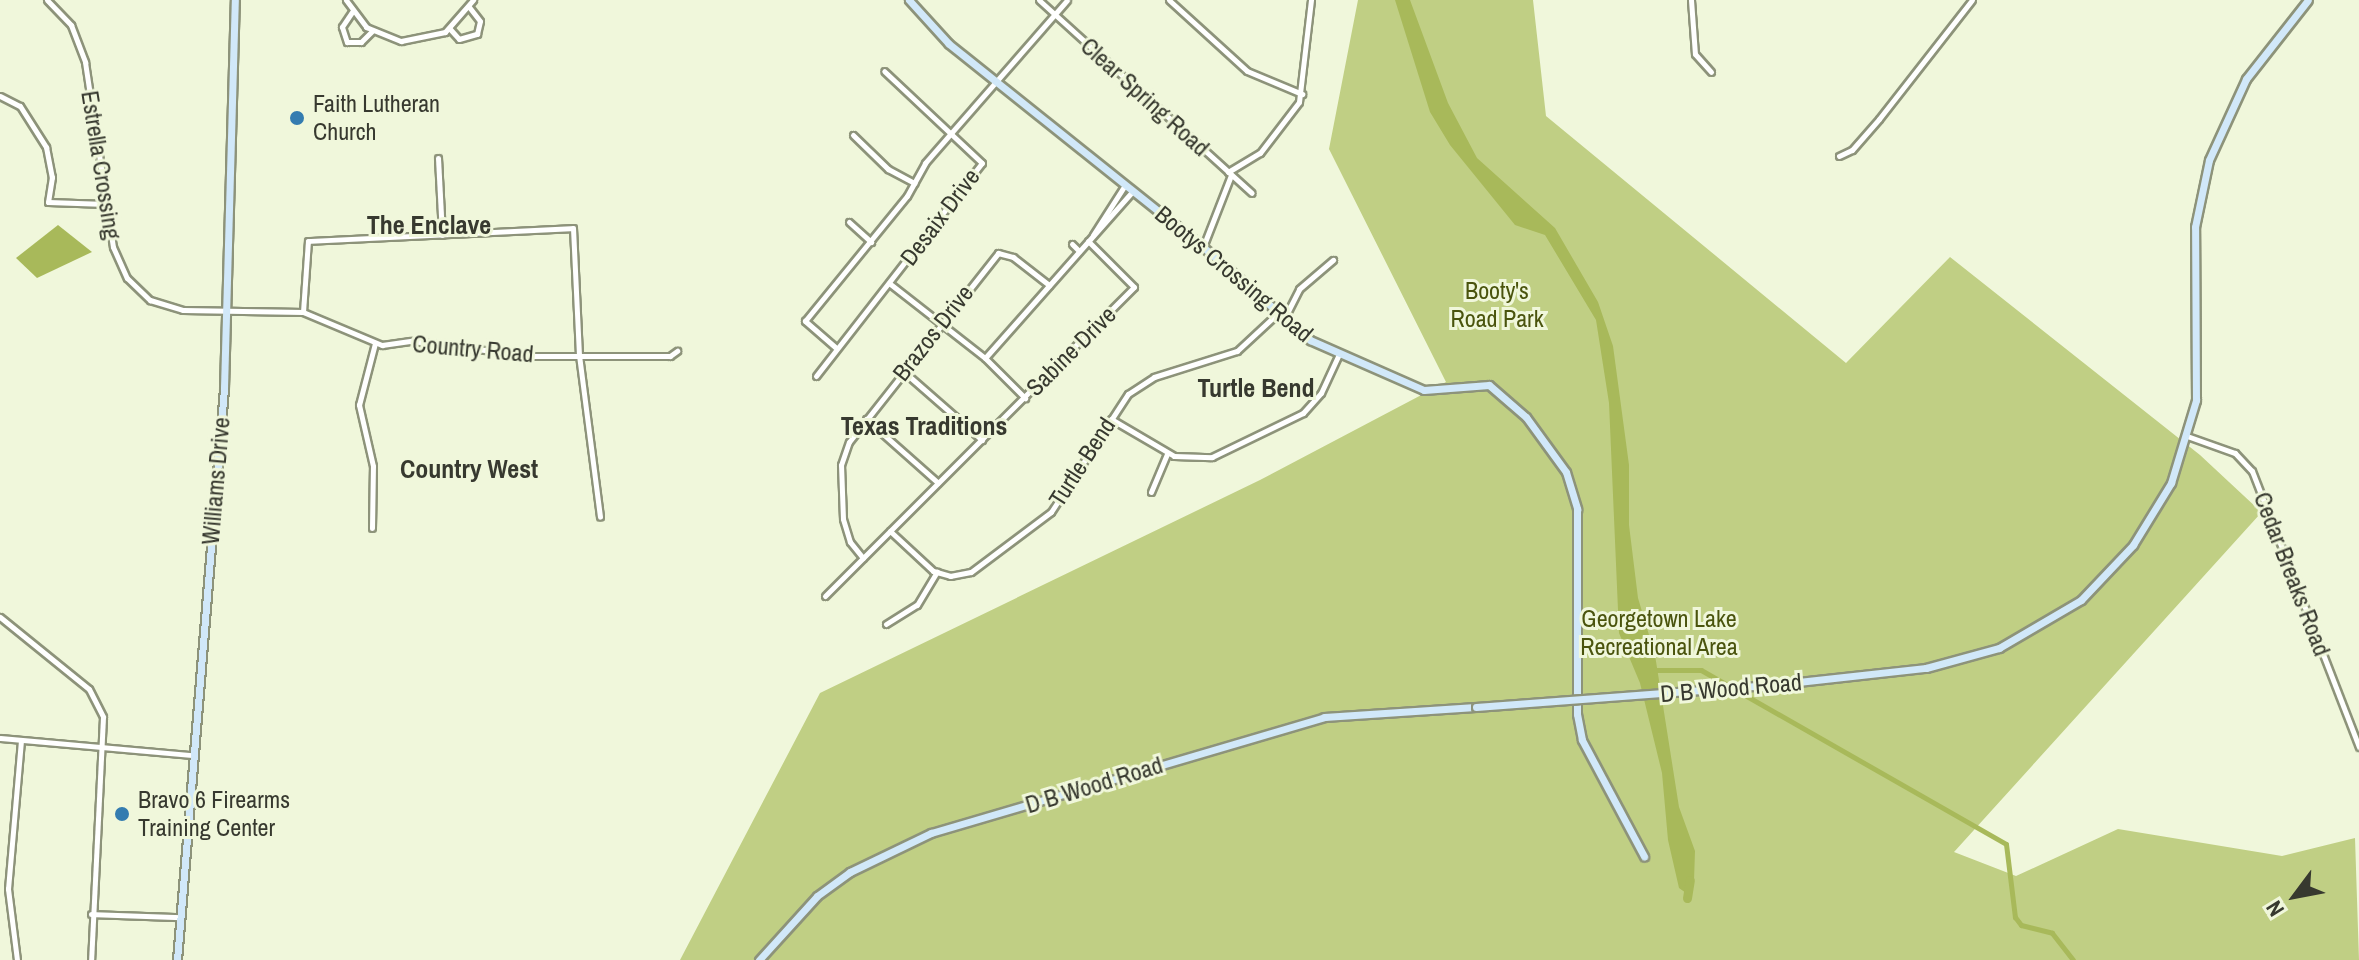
<!DOCTYPE html>
<style>
body{margin:0}
#map{position:relative;width:2359px;height:960px;overflow:hidden;background:#f0f7db;font-family:"Archivo Narrow",sans-serif}
div>[style]{position:absolute}
[style*='--x']{left:calc(var(--x)*1px);top:calc(var(--y)*1px);width:calc(var(--w)*1px);rotate:calc(var(--a)*1deg)}
.green>*{inset:0;background:#c0cf84}
.water>*{inset:0;background:#a8b95a}
.canal>*{height:5px;margin:-2.5px;padding:0 2.5px;transform-origin:2.5px;border-radius:2.5px;background:#a8b95a}
.river>*{height:9px;margin:-4.5px;padding:0 4.5px;transform-origin:4.5px;border-radius:4.5px;background:#a8b95a}
.roads{filter:drop-shadow(2px 0 #8d937a) drop-shadow(-2px 0 #8d937a) drop-shadow(0 2px #8d937a) drop-shadow(0 -2px #8d937a)}
.street>*{height:5px;margin:-2.5px;padding:0 2.5px;transform-origin:2.5px;border-radius:2.5px;background:#fff}
.secondary>*{height:7px;margin:-3.5px;padding:0 3.5px;transform-origin:3.5px;border-radius:3.5px;background:#d1e8f9}
.bridges{filter:drop-shadow(2px 0 #8d937a) drop-shadow(-2px 0 #8d937a) drop-shadow(0 2px #8d937a) drop-shadow(0 -2px #8d937a)}
.secondary-bridge>*{height:7px;margin:-3.5px;padding:0 3.5px;transform-origin:3.5px;border-radius:3.5px;background:#d1e8f9}
.dots>*{width:22px;height:22px;translate:-50% -50%;box-sizing:border-box;border:4px solid #f0f7db;border-radius:50%}
span{translate:-50% -50%;white-space:nowrap;text-align:center;line-height:1.15;-webkit-text-stroke:6px #f0f7db;paint-order:stroke}
.street-label{font-size:24px;color:#37392f}
.poi-label{font-size:24px;color:#37392f}
.left{translate:0 -50%;text-align:left}
.park-label{font-size:24px;color:#4a540d}
.neighbourhood-label{font-size:26px;color:#37392f;font-weight:700}
.north{position:absolute;left:2255px;top:856px;width:80px;height:80px;-webkit-text-stroke:6px #f0f7db;paint-order:stroke;rotate:238deg;font-size:22px;font-weight:700;line-height:32px;text-align:center;color:#37392f}
.north::after{content:'';display:block;margin:auto;width:28px;height:36px;background:#37392f;clip-path:polygon(50% 0,100% 100%,50% 72%,0 100%)}
</style>
<div id="map">
<div class="green">
<div style="clip-path:polygon(1358px 0,1533px 0,1546px 116px,1846px 363px,1950px 257px,2200px 455px,2258px 509px,2260px 514px,1954px 852px,2016px 876px,2118px 829px,2282px 856px,2355px 838px,2359px 960px,680px 960px,820px 693px,1260px 480px,1446px 382px,1329px 149px)"></div>
</div>
<div class="water">
<div style="clip-path:polygon(1395px 0,1410px 0,1448px 103px,1477px 158px,1555px 228px,1598px 302px,1613px 346px,1629px 465px,1629px 525px,1638px 598px,1655px 655px,1679px 807px,1695px 851px,1694px 881px,1686px 893px,1679px 888px,1668px 840px,1662px 773px,1640px 683px,1619px 633px,1609px 403px,1596px 320px,1545px 235px,1515px 225px,1450px 145px,1430px 112px)"></div>
<div style="clip-path:polygon(58px 225px,92px 252px,37px 278px,16px 258px)"></div>
</div>
<div class="canal">
<div style="--x:1652;--y:670;--w:49;--a:0"></div>
<div style="--x:1701;--y:670;--w:351;--a:29.7"></div>
<div style="--x:2006;--y:844;--w:74;--a:83"></div>
<div style="--x:2015;--y:917;--w:10;--a:53"></div>
<div style="--x:2021;--y:925;--w:32;--a:14"></div>
<div style="--x:2052;--y:933;--w:34;--a:52"></div>
</div>
<div class="river">
<div style="--x:1687;--y:898;--w:18;--a:-81"></div>
</div>
<div class="roads">
<div class="street">
<div style="--x:47;--y:0;--w:35;--a:46"></div>
<div style="--x:71;--y:25;--w:40;--a:69"></div>
<div style="--x:85;--y:62;--w:187;--a:81.4"></div>
<div style="--x:113;--y:247;--w:34;--a:66"></div>
<div style="--x:127;--y:278;--w:32;--a:44"></div>
<div style="--x:150;--y:300;--w:34;--a:17"></div>
<div style="--x:183;--y:310;--w:120;--a:1"></div>
<div style="--x:303;--y:312;--w:86;--a:22.7"></div>
<div style="--x:382;--y:345;--w:30;--a:-8"></div>
<div style="--x:412;--y:341;--w:122;--a:7.1"></div>
<div style="--x:533;--y:356;--w:137;--a:0"></div>
<div style="--x:670;--y:356;--w:9;--a:-36"></div>
<div style="--x:346;--y:0;--w:34;--a:53"></div>
<div style="--x:366;--y:27;--w:38;--a:22"></div>
<div style="--x:401;--y:41;--w:45;--a:-11.6"></div>
<div style="--x:445;--y:32;--w:43;--a:-48.8"></div>
<div style="--x:1039;--y:0;--w:287;--a:42.2"></div>
<div style="--x:1169;--y:0;--w:105;--a:42.3"></div>
<div style="--x:1247;--y:71;--w:60;--a:22.7"></div>
<div style="--x:1691;--y:0;--w:54;--a:85.8"></div>
<div style="--x:1695;--y:54;--w:24;--a:48"></div>
<div style="--x:352;--y:12;--w:18;--a:124"></div>
<div style="--x:342;--y:27;--w:16;--a:72"></div>
<div style="--x:347;--y:42;--w:14;--a:0"></div>
<div style="--x:361;--y:42;--w:16;--a:-45"></div>
<div style="--x:450;--y:29;--w:13;--a:48"></div>
<div style="--x:459;--y:39;--w:19;--a:-16"></div>
<div style="--x:477;--y:34;--w:13;--a:-77"></div>
<div style="--x:480;--y:21;--w:18;--a:-128"></div>
<div style="--x:0;--y:96;--w:22;--a:27"></div>
<div style="--x:20;--y:106;--w:49;--a:57.6"></div>
<div style="--x:46;--y:147;--w:31;--a:79"></div>
<div style="--x:52;--y:177;--w:25;--a:99"></div>
<div style="--x:48;--y:202;--w:58;--a:2"></div>
<div style="--x:853;--y:135;--w:49;--a:44.2"></div>
<div style="--x:888;--y:169;--w:30;--a:28"></div>
<div style="--x:1839;--y:156;--w:14;--a:-25"></div>
<div style="--x:1852;--y:150;--w:41;--a:-48.9"></div>
<div style="--x:1879;--y:119;--w:151;--a:-52"></div>
<div style="--x:438;--y:158;--w:77;--a:87"></div>
<div style="--x:1228;--y:172;--w:37;--a:-31"></div>
<div style="--x:1260;--y:153;--w:64;--a:-52.6"></div>
<div style="--x:1299;--y:102;--w:103;--a:-83.3"></div>
<div style="--x:849;--y:222;--w:30;--a:42"></div>
<div style="--x:1093;--y:235;--w:59;--a:-57.4"></div>
<div style="--x:1072;--y:244;--w:10;--a:45"></div>
<div style="--x:1203;--y:247;--w:77;--a:-68.7"></div>
<div style="--x:889;--y:283;--w:122;--a:38"></div>
<div style="--x:985;--y:358;--w:57;--a:45"></div>
<div style="--x:303;--y:312;--w:71;--a:-86"></div>
<div style="--x:308;--y:241;--w:265;--a:-2.8"></div>
<div style="--x:573;--y:228;--w:127;--a:87.3"></div>
<div style="--x:579;--y:355;--w:163;--a:82.6"></div>
<div style="--x:1285;--y:317;--w:31;--a:-63"></div>
<div style="--x:1299;--y:289;--w:45;--a:-40.5"></div>
<div style="--x:835;--y:347;--w:40;--a:-139"></div>
<div style="--x:805;--y:321;--w:161;--a:-50.8"></div>
<div style="--x:907;--y:196;--w:38;--a:-61"></div>
<div style="--x:925;--y:163;--w:216;--a:-48.9"></div>
<div style="--x:985;--y:358;--w:223;--a:-48.5"></div>
<div style="--x:903;--y:371;--w:105;--a:41.1"></div>
<div style="--x:816;--y:376;--w:270;--a:-52.1"></div>
<div style="--x:982;--y:163;--w:134;--a:-136.8"></div>
<div style="--x:866;--y:419;--w:96;--a:41.6"></div>
<div style="--x:1111;--y:419;--w:73;--a:30.4"></div>
<div style="--x:1174;--y:456;--w:38;--a:2"></div>
<div style="--x:1212;--y:457;--w:101;--a:-25.8"></div>
<div style="--x:1303;--y:413;--w:27;--a:-48"></div>
<div style="--x:1321;--y:393;--w:43;--a:-65.2"></div>
<div style="--x:2187;--y:436;--w:51;--a:19.5"></div>
<div style="--x:2235;--y:453;--w:25;--a:47"></div>
<div style="--x:2252;--y:471;--w:296;--a:68.8"></div>
<div style="--x:1151;--y:492;--w:41;--a:-67.2"></div>
<div style="--x:372;--y:528;--w:62;--a:-89.1"></div>
<div style="--x:373;--y:466;--w:63;--a:-102.9"></div>
<div style="--x:359;--y:405;--w:64;--a:-75.5"></div>
<div style="--x:890;--y:531;--w:59;--a:42.9"></div>
<div style="--x:933;--y:571;--w:18;--a:16"></div>
<div style="--x:950;--y:576;--w:21;--a:-11"></div>
<div style="--x:971;--y:572;--w:100;--a:-36.9"></div>
<div style="--x:1051;--y:512;--w:141;--a:-56.9"></div>
<div style="--x:1128;--y:394;--w:31;--a:-33"></div>
<div style="--x:1154;--y:377;--w:87;--a:-17.4"></div>
<div style="--x:1237;--y:351;--w:56;--a:-42.8"></div>
<div style="--x:863;--y:558;--w:21;--a:-129"></div>
<div style="--x:850;--y:542;--w:24;--a:-107"></div>
<div style="--x:843;--y:519;--w:54;--a:-92.1"></div>
<div style="--x:841;--y:465;--w:24;--a:-71"></div>
<div style="--x:849;--y:442;--w:241;--a:-51.7"></div>
<div style="--x:998;--y:253;--w:16;--a:15"></div>
<div style="--x:1013;--y:257;--w:46;--a:37.9"></div>
<div style="--x:825;--y:596;--w:437;--a:-45"></div>
<div style="--x:1134;--y:287;--w:65;--a:-135"></div>
<div style="--x:0;--y:617;--w:114;--a:39"></div>
<div style="--x:89;--y:689;--w:31;--a:63"></div>
<div style="--x:103;--y:717;--w:243;--a:92.8"></div>
<div style="--x:886;--y:624;--w:36;--a:-32"></div>
<div style="--x:917;--y:605;--w:39;--a:-59"></div>
<div style="--x:0;--y:738;--w:193;--a:5.1"></div>
<div style="--x:91;--y:914;--w:88;--a:2"></div>
<div style="--x:17;--y:960;--w:72;--a:-97.2"></div>
<div style="--x:8;--y:889;--w:149;--a:-85"></div>
</div>
<div class="secondary">
<div style="--x:909;--y:0;--w:59;--a:47.7"></div>
<div style="--x:949;--y:44;--w:325;--a:38.6"></div>
<div style="--x:1203;--y:247;--w:142;--a:41"></div>
<div style="--x:1310;--y:340;--w:124;--a:23.7"></div>
<div style="--x:1424;--y:390;--w:65;--a:-4.4"></div>
<div style="--x:1489;--y:385;--w:49;--a:40.9"></div>
<div style="--x:1526;--y:417;--w:68;--a:54"></div>
<div style="--x:1566;--y:472;--w:39;--a:73"></div>
<div style="--x:1577;--y:509;--w:205;--a:90"></div>
<div style="--x:1577;--y:714;--w:26;--a:79"></div>
<div style="--x:1582;--y:740;--w:132;--a:61.9"></div>
<div style="--x:1780;--y:684;--w:147;--a:-6.3"></div>
<div style="--x:1926;--y:668;--w:76;--a:-15.3"></div>
<div style="--x:1999;--y:648;--w:95;--a:-30.3"></div>
<div style="--x:2081;--y:600;--w:76;--a:-46.6"></div>
<div style="--x:2133;--y:545;--w:73;--a:-58.5"></div>
<div style="--x:2171;--y:483;--w:87;--a:-73.2"></div>
<div style="--x:2196;--y:400;--w:173;--a:-90.3"></div>
<div style="--x:2195;--y:227;--w:68;--a:-78.2"></div>
<div style="--x:2209;--y:160;--w:89;--a:-65.4"></div>
<div style="--x:2246;--y:79;--w:100;--a:-51.9"></div>
<div style="--x:177;--y:960;--w:574;--a:-85.3"></div>
<div style="--x:224;--y:388;--w:388;--a:-88.4"></div>
<div style="--x:759;--y:960;--w:86;--a:-47.8"></div>
<div style="--x:817;--y:896;--w:41;--a:-36"></div>
<div style="--x:850;--y:872;--w:90;--a:-25.7"></div>
<div style="--x:931;--y:833;--w:410;--a:-16.4"></div>
<div style="--x:1324;--y:717;--w:152;--a:-3.8"></div>
</div>
</div>
<div class="bridges">
<div class="secondary-bridge">
<div style="--x:1476;--y:707;--w:305;--a:-4.3"></div>
</div>
</div>
<div class="dots">
<div style="left:297px;top:118px;background:#347cb0"></div>
<div style="left:122px;top:814px;background:#347cb0"></div>
</div>
<div class="street-label">
<span style="left:1145px;top:97px;rotate:42deg">Clear Spring Road</span>
<span style="left:101px;top:165px;rotate:81deg">Estrella Crossing</span>
<span style="left:940px;top:217px;rotate:-53deg">Desaix Drive</span>
<span style="left:1234px;top:274px;rotate:40deg">Bootys Crossing Road</span>
<span style="left:933px;top:333px;rotate:-52deg">Brazos Drive</span>
<span style="left:473px;top:349px;rotate:5deg">Country Road</span>
<span style="left:1071px;top:351px;rotate:-45deg">Sabine Drive</span>
<span style="left:1082px;top:462px;rotate:-57deg">Turtle Bend</span>
<span style="left:216px;top:481px;rotate:-85deg">Williams Drive</span>
<span style="left:2292px;top:574px;rotate:69deg">Cedar Breaks Road</span>
<span style="left:1731px;top:688px;rotate:-5deg">D B Wood Road</span>
<span style="left:1094px;top:785px;rotate:-17deg">D B Wood Road</span>
</div>
<div class="poi-label">
<span class="left" style="left:313px;top:118px">Faith Lutheran<br>Church</span>
<span class="left" style="left:138px;top:814px">Bravo 6 Firearms<br>Training Center</span>
</div>
<div class="park-label">
<span style="left:1497px;top:305px">Booty's<br>Road Park</span>
<span style="left:1659px;top:633px">Georgetown Lake<br>Recreational Area</span>
</div>
<div class="neighbourhood-label">
<span style="left:429px;top:225px">The Enclave</span>
<span style="left:1256px;top:388px">Turtle Bend</span>
<span style="left:924px;top:426px">Texas Traditions</span>
<span style="left:469px;top:469px">Country West</span>
</div>
<div class="north">N</div>
</div>
